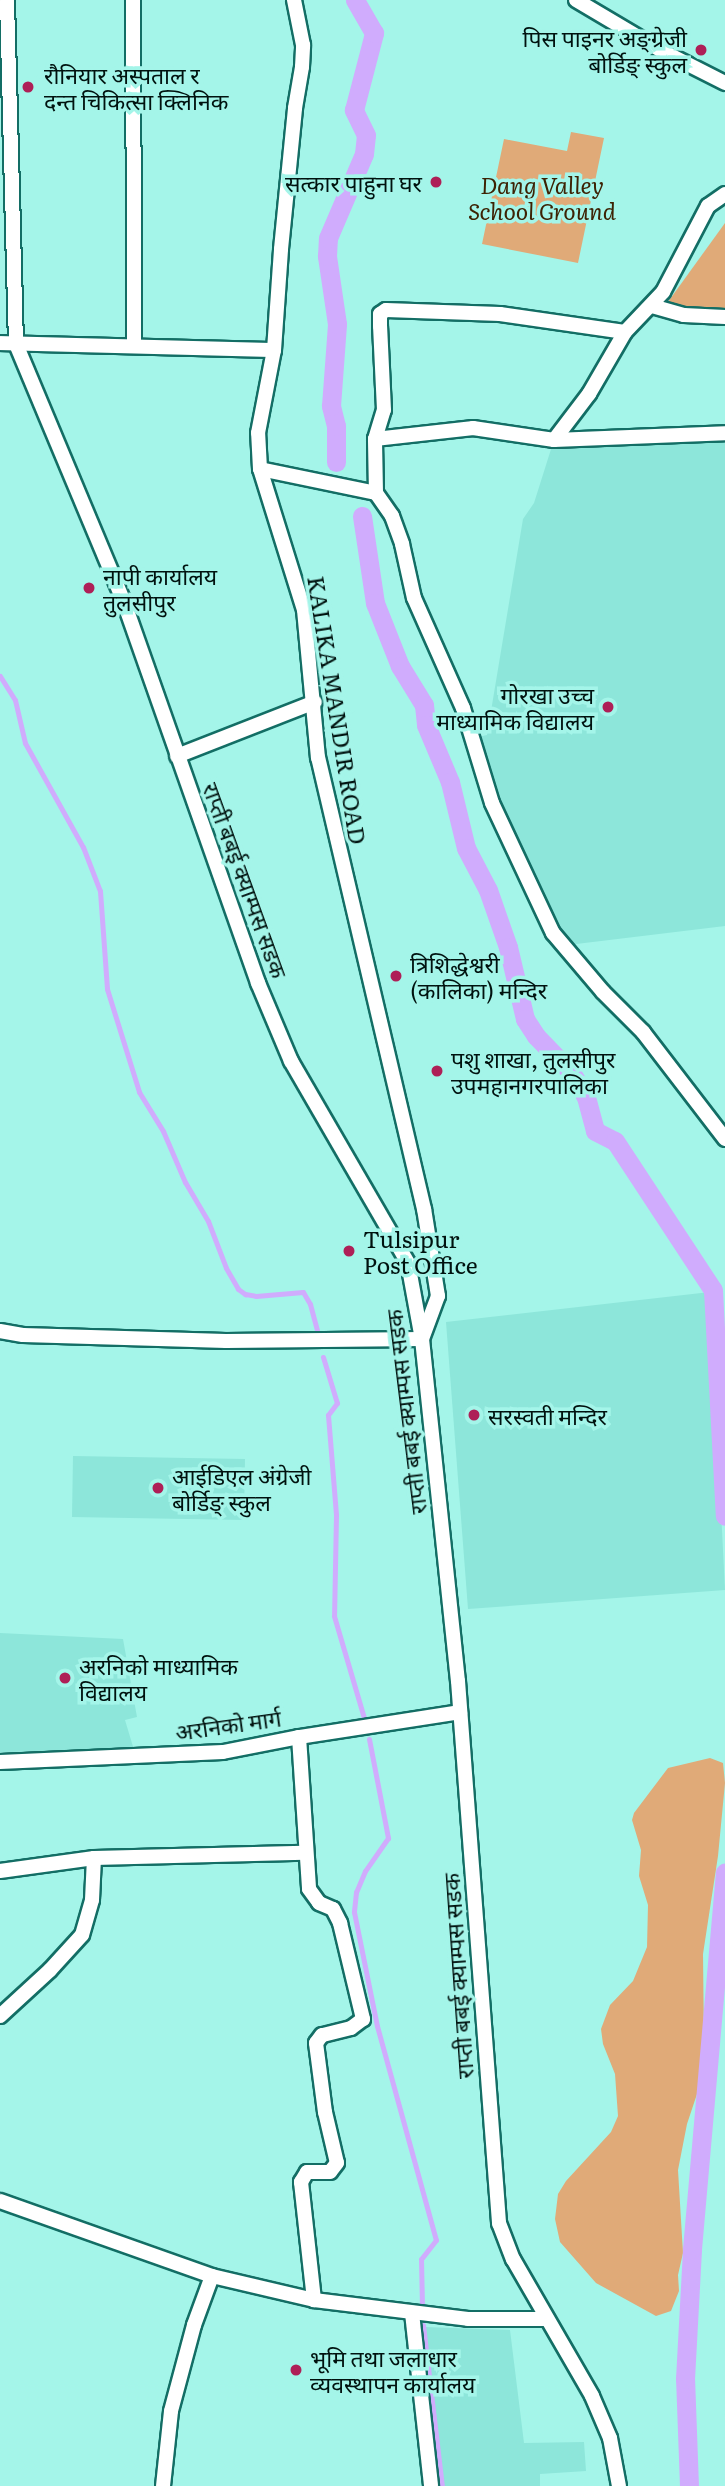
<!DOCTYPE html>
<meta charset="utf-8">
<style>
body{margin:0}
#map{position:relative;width:725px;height:2486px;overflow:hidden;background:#a4f5e9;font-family:Literata,"Noto Sans Devanagari",serif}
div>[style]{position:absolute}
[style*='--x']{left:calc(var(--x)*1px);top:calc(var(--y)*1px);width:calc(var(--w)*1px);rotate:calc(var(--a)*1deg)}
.built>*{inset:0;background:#8de6da}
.green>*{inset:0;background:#e0aa78}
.stream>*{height:5px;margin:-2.5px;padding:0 2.5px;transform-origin:2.5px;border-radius:2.5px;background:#d0acfd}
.canal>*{height:19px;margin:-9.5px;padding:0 9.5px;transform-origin:9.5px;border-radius:9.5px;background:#d0acfd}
.roads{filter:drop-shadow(2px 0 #136e65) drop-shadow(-2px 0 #136e65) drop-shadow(0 2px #136e65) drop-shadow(0 -2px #136e65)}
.minor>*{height:14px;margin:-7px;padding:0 7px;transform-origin:7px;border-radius:7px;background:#fff}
.dots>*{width:19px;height:19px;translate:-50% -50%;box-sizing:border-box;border:4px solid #a4f5e9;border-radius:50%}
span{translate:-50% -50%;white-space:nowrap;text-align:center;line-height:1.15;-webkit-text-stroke:7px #a4f5e9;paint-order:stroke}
.poi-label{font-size:23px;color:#00120f}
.right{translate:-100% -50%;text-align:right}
.left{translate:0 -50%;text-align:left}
.park-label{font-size:23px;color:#3d2204;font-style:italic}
.street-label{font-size:23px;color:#00120f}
</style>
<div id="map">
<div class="built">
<div style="clip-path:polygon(725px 436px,725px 926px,568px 945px,546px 911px,502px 817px,478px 737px,487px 735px,523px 519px,534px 503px,552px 446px)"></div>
<div style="clip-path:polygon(710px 1292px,725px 1590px,468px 1609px,446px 1322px)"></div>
<div style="clip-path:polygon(73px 1456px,245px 1459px,244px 1520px,72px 1517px)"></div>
<div style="clip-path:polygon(0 1633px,123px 1639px,137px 1717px,125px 1720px,134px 1750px,0 1752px)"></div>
<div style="clip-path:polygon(425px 2327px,510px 2330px,524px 2443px,584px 2442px,586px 2471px,540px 2474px,540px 2486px,444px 2486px)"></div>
</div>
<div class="green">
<div style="clip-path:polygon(571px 132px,604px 138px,578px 263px,482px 244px,504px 139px,567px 151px)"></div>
<div style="clip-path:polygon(725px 223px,725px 310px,665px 306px)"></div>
<div style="clip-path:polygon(710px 1758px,723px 1763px,725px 1783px,718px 1856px,703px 1954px,704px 2045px,700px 2085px,687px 2124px,678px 2170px,683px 2253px,678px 2275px,679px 2291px,671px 2311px,656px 2316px,596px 2283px,560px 2242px,555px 2219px,558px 2194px,566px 2181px,611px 2132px,618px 2116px,615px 2074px,603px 2044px,601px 2029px,610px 2005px,633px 1981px,647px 1947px,648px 1905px,639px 1876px,641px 1850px,632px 1820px,634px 1813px,668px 1768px)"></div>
</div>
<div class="stream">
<div style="--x:0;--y:676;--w:28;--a:58"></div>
<div style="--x:15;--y:700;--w:44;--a:76.9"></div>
<div style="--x:25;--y:743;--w:119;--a:60.9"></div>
<div style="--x:83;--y:847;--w:47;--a:68.9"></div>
<div style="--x:100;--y:891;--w:98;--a:85.9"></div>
<div style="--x:107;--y:989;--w:108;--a:72.7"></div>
<div style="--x:139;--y:1092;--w:46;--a:58.4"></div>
<div style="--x:163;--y:1131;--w:56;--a:66.7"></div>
<div style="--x:185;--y:1182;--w:45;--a:59.5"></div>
<div style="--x:208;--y:1221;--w:50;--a:69"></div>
<div style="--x:226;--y:1268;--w:24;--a:60"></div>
<div style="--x:238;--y:1289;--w:9;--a:36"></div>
<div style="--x:245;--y:1294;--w:11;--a:10"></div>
<div style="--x:256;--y:1296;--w:47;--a:-4.9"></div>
<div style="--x:303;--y:1292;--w:14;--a:60"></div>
<div style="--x:310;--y:1304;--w:27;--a:75"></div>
<div style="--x:323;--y:1357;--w:48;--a:73.1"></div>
<div style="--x:337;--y:1403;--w:15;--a:127"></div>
<div style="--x:328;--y:1415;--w:100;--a:85.4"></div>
<div style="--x:336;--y:1515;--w:101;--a:91.1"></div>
<div style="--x:334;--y:1616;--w:106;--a:73.6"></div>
<div style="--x:369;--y:1739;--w:101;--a:79.1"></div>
<div style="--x:388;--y:1838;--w:40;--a:124.9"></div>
<div style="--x:365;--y:1871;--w:23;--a:113"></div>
<div style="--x:356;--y:1892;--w:20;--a:96"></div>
<div style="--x:354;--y:1912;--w:116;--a:78.6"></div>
<div style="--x:377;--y:2026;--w:222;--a:74.6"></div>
<div style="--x:436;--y:2240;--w:24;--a:128"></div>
<div style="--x:421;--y:2259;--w:46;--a:88.8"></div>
<div style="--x:423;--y:2325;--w:162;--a:83.3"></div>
</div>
<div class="canal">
<div style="--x:336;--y:462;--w:36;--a:-90"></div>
<div style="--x:336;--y:426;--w:21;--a:-104"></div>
<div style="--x:331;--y:406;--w:82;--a:-85.8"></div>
<div style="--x:337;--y:324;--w:69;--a:-98.4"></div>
<div style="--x:327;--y:256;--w:18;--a:-87"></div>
<div style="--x:328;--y:238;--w:91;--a:-66.8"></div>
<div style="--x:364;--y:154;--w:19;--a:-84"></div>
<div style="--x:366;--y:135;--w:28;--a:-116"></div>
<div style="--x:354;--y:110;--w:80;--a:-75.4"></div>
<div style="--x:374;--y:33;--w:38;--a:-120"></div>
<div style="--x:362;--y:516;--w:88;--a:81.5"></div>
<div style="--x:375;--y:603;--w:68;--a:68.4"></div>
<div style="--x:400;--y:666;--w:46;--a:58.4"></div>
<div style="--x:424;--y:705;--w:20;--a:84"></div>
<div style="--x:426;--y:725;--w:62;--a:67.2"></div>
<div style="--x:450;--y:782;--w:68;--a:76.4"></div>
<div style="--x:466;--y:848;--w:47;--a:62.4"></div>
<div style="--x:488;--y:890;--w:60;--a:70.7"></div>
<div style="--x:508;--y:947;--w:74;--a:76.7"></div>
<div style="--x:525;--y:1019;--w:20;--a:57"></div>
<div style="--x:536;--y:1036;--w:50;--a:45.8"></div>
<div style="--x:571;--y:1072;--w:29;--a:59"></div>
<div style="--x:586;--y:1097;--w:35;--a:75"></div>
<div style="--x:595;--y:1131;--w:22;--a:27"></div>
<div style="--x:615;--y:1141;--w:178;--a:56.7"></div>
<div style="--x:713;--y:1290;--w:226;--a:87"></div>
<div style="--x:689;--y:2486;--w:107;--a:-92.1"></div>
<div style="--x:685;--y:2379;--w:130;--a:-86.9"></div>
<div style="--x:692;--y:2249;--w:378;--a:-85"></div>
</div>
<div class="roads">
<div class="minor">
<div style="--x:7;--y:0;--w:344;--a:88.5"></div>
<div style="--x:16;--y:344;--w:283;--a:67.3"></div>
<div style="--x:125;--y:605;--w:401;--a:70.6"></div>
<div style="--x:258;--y:983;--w:85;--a:67.1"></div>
<div style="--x:291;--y:1061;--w:233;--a:59.9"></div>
<div style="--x:408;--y:1263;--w:77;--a:79.6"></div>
<div style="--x:422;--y:1339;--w:344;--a:84"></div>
<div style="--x:458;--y:1681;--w:544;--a:85.67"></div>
<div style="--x:499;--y:2223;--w:39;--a:69"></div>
<div style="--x:513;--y:2259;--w:158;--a:60"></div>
<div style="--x:592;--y:2396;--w:46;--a:66.8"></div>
<div style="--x:610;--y:2438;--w:49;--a:79.4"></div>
<div style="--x:133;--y:0;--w:346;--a:89.8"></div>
<div style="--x:576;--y:0;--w:100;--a:30.7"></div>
<div style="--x:662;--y:51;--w:71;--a:26.9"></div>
<div style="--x:652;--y:306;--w:33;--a:16"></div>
<div style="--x:684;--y:315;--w:41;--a:2.8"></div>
<div style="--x:0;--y:343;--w:274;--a:1.5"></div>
<div style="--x:375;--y:439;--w:30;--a:-73"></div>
<div style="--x:384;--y:410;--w:84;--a:-92.7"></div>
<div style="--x:380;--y:326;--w:12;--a:-90"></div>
<div style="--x:380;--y:314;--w:7;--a:-34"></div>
<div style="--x:386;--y:310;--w:114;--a:2"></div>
<div style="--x:500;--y:314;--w:126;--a:8.2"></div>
<div style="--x:554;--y:440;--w:58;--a:-52.7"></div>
<div style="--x:589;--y:394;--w:72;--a:-59.9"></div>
<div style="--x:625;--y:332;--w:55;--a:-46.5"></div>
<div style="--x:663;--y:292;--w:97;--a:-62.4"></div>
<div style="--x:708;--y:206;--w:21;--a:-35"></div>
<div style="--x:260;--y:469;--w:118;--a:11.7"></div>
<div style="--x:376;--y:493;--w:28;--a:55"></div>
<div style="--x:392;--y:516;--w:30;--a:70"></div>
<div style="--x:402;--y:544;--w:55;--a:77.5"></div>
<div style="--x:414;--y:598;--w:120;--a:66"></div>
<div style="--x:463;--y:708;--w:99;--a:73"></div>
<div style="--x:492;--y:803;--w:144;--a:64.9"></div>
<div style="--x:553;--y:933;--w:77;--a:49.7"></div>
<div style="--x:603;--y:992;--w:57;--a:45"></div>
<div style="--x:643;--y:1032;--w:135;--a:52.5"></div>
<div style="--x:376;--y:493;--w:54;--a:-91.1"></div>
<div style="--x:375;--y:439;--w:99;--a:-6.4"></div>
<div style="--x:473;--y:428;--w:82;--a:8.4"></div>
<div style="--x:554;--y:440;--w:171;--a:-2.3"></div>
<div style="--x:177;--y:756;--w:148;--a:-21.4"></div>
<div style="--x:0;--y:1331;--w:23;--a:10"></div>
<div style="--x:23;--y:1335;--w:203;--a:1.7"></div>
<div style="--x:226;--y:1341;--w:196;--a:-0.6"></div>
<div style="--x:422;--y:1339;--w:46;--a:-69.6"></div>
<div style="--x:438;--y:1296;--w:88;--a:-99.1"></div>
<div style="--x:424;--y:1209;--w:463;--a:-103.2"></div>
<div style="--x:318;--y:758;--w:149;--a:-95.4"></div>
<div style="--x:304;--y:610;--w:148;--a:-107.3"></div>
<div style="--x:260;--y:469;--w:36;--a:-93"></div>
<div style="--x:258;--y:433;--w:85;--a:-79.1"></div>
<div style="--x:274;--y:350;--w:101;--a:-86"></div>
<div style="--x:281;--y:249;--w:142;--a:-84.3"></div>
<div style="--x:295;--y:108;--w:42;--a:-80.3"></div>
<div style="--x:302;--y:67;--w:22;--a:-87"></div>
<div style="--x:303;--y:45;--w:46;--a:-101.3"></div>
<div style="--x:299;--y:1737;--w:152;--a:86.2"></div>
<div style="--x:309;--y:1889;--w:17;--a:54"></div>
<div style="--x:319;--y:1903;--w:15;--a:23"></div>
<div style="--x:333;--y:1909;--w:16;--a:63"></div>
<div style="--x:340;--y:1923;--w:99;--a:76.5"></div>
<div style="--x:363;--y:2019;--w:15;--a:143"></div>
<div style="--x:351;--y:2028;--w:30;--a:166"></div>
<div style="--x:322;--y:2035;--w:10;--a:127"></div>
<div style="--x:316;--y:2043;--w:70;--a:82.6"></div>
<div style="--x:325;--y:2112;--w:52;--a:76.8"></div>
<div style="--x:337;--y:2163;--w:11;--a:128"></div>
<div style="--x:330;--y:2172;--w:23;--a:180"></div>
<div style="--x:307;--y:2172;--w:12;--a:121"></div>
<div style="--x:301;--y:2182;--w:119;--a:83.7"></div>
<div style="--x:0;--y:1762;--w:223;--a:-2.6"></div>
<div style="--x:223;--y:1752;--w:77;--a:-11.2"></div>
<div style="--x:299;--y:1737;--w:163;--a:-8.8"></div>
<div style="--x:0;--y:1871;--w:95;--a:-7.9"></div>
<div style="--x:94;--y:1858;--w:210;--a:-1.4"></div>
<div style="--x:0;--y:2016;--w:68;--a:-42.6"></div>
<div style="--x:50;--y:1970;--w:47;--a:-47.6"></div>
<div style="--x:82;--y:1935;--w:36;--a:-74"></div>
<div style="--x:92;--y:1900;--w:42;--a:-87.3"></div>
<div style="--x:0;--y:2201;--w:225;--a:19.5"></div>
<div style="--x:212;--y:2276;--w:105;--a:13.2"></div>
<div style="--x:314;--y:2300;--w:155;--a:7"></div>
<div style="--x:468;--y:2319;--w:79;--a:0"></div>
<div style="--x:412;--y:2313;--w:174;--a:83.7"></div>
<div style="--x:163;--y:2486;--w:75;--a:-83.9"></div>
<div style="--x:171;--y:2411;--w:89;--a:-75"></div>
<div style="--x:194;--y:2325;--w:52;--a:-69.8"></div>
</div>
</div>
<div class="dots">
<div style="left:701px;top:50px;background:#ae1f57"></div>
<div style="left:28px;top:87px;background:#ae1f57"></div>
<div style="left:436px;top:182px;background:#ae1f57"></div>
<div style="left:89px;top:588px;background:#ae1f57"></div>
<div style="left:608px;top:707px;background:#ae1f57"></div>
<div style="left:396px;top:976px;background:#ae1f57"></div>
<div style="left:437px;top:1071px;background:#ae1f57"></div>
<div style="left:349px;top:1251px;background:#ae1f57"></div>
<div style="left:474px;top:1415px;background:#ae1f57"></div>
<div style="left:158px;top:1488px;background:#ae1f57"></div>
<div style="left:65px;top:1678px;background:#ae1f57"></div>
<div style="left:296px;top:2370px;background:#ae1f57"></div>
</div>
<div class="poi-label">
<span class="right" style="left:687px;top:50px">पिस पाइनर अङ्‍ग्रेजी<br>बोर्डिङ् स्कुल</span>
<span class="left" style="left:44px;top:87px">रौनियार अस्पताल र<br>दन्त चिकित्सा क्लिनिक</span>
<span class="right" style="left:422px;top:182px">सत्कार पाहुना घर</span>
<span class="left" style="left:103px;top:588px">नापी कार्यालय<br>तुलसीपुर</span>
<span class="right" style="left:594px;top:707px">गोरखा उच्च<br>माध्यामिक विद्यालय</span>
<span class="left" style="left:410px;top:976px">त्रिशिद्धेश्वरी<br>(कालिका) मन्दिर</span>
<span class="left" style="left:451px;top:1071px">पशु शाखा, तुलसीपुर<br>उपमहानगरपालिका</span>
<span class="left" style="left:363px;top:1251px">Tulsipur<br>Post Office</span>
<span class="left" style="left:488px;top:1415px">सरस्वती मन्दिर</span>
<span class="left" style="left:172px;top:1488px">आईडिएल अंग्रेजी<br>बोर्डिङ् स्कुल</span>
<span class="left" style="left:79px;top:1678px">अरनिको माध्यामिक<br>विद्यालय</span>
<span class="left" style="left:310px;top:2370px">भूमि तथा जलाधार<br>व्यवस्थापन कार्यालय</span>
</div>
<div class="park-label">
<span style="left:542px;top:197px">Dang Valley<br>School Ground</span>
</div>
<div class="street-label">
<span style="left:338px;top:710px;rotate:81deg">KALIKA MANDIR ROAD</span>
<span style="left:246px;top:880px;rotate:70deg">राप्ती बबई क्याम्पस सडक</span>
<span style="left:405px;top:1412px;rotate:-97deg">राप्ती बबई क्याम्पस सडक</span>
<span style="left:228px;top:1724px;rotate:-8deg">अरनिको मार्ग</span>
<span style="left:457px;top:1976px;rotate:-94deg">राप्ती बबई क्याम्पस सडक</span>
</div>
</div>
